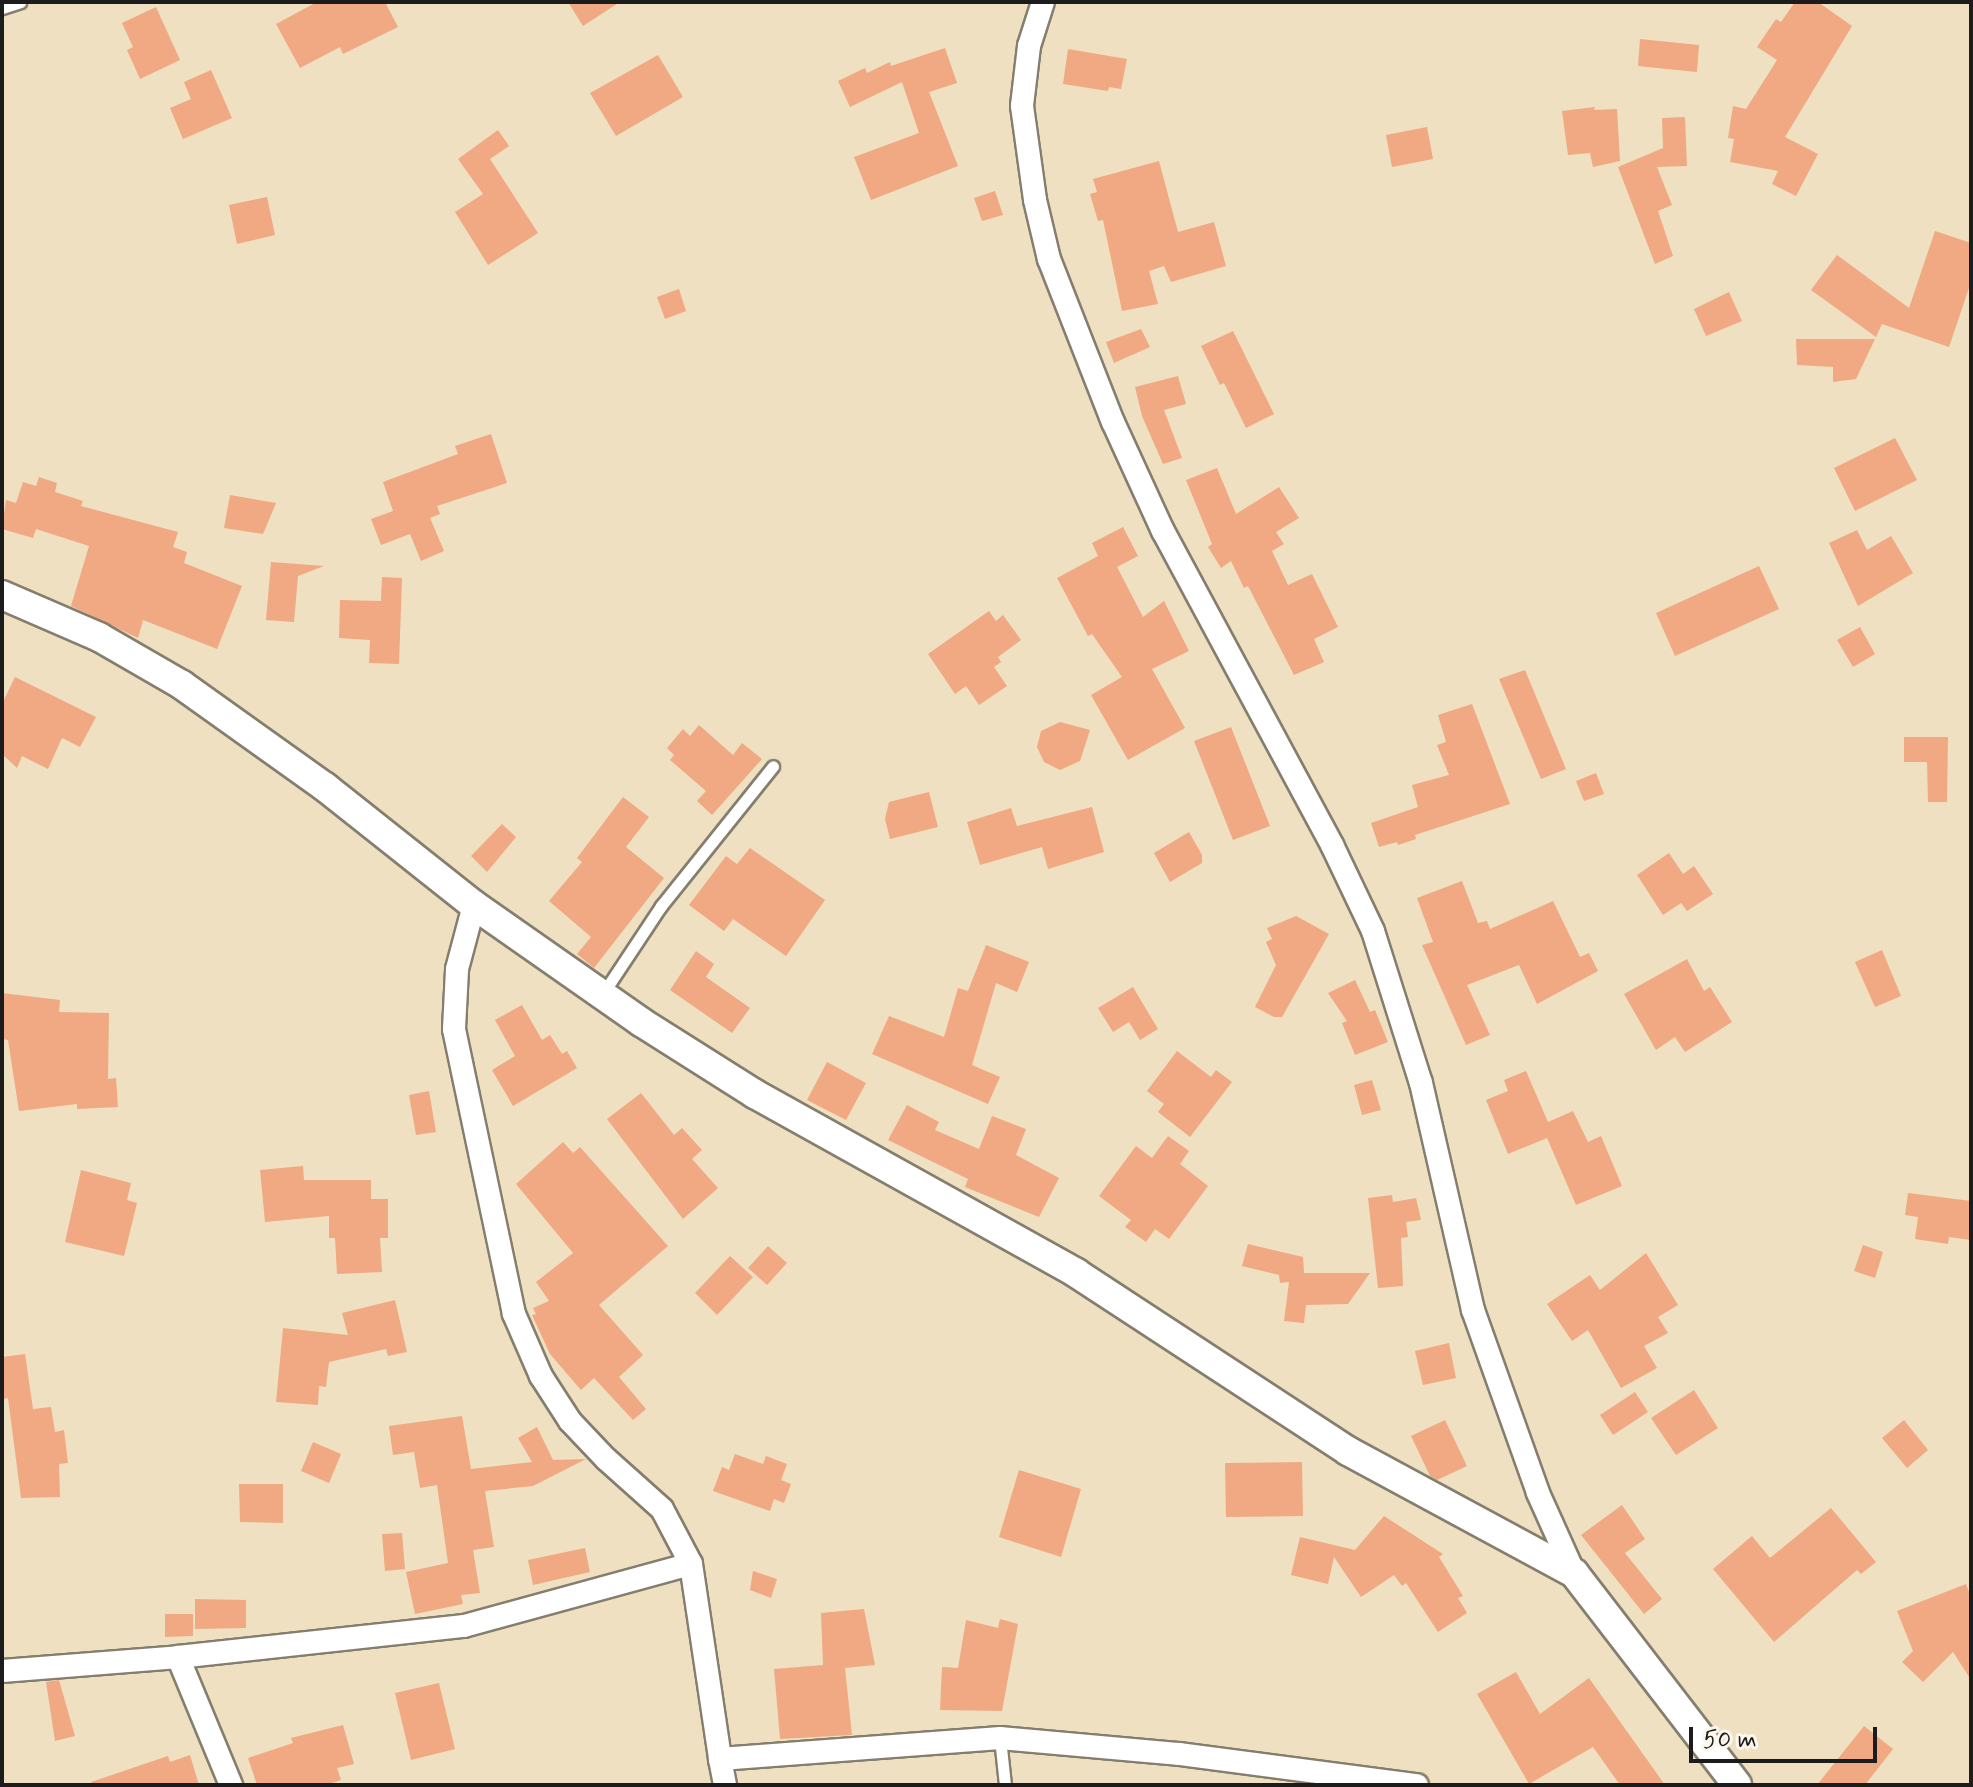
<!DOCTYPE html>
<style>
body{margin:0}
#map{position:relative;width:1973px;height:1787px;overflow:hidden;background:#eee0c0;font-family:Mynerve,sans-serif}
div>[style]{position:absolute}
[style*='--x']{left:calc(var(--x)*1px);top:calc(var(--y)*1px);width:calc(var(--w)*1px);rotate:calc(var(--a)*1deg)}
.building>*{inset:0;background:#f0a983}
.roads{filter:drop-shadow(2px 0 #857e6e) drop-shadow(-2px 0 #857e6e) drop-shadow(0 2px #857e6e) drop-shadow(0 -2px #857e6e)}
.service>*{height:11px;margin:-5.5px;padding:0 5.5px;transform-origin:5.5px;border-radius:5.5px;background:#fff}
.minor>*{height:22px;margin:-11px;padding:0 11px;transform-origin:11px;border-radius:11px;background:#fff}
.tertiary>*{height:28px;margin:-14px;padding:0 14px;transform-origin:14px;border-radius:14px;background:#fff}
span{translate:-50% -50%;white-space:nowrap;text-align:center;line-height:1.15;-webkit-text-stroke:8px #fbf7ec;paint-order:stroke}
.frame{position:absolute;inset:0;border:4px solid #1c1c1c;pointer-events:none}
.scale{position:absolute;left:1689px;top:1727px;width:188px;height:36px;box-sizing:border-box;border:4px solid #1c1c1c;border-top:0;padding-left:10px;font-size:24px;line-height:28px;white-space:nowrap;color:#1c1c1c;-webkit-text-stroke:6px #fbf7ec;paint-order:stroke}
</style>
<div id="map">
<div class="building">
<div style="clip-path:polygon(317px 2px,385px 2px,398px 27px,343px 54px,340px 47px,300px 68px,276px 24px)"></div>
<div style="clip-path:polygon(568px 2px,620px 2px,583px 26px)"></div>
<div style="clip-path:polygon(1795px 2px,1818px 2px,1852px 26px,1785px 137px,1818px 154px,1796px 196px,1772px 184px,1778px 171px,1730px 162px,1734px 139px,1728px 138px,1733px 106px,1746px 109px,1777px 60px,1757px 47px,1776px 19px,1781px 22px)"></div>
<div style="clip-path:polygon(156px 7px,180px 60px,140px 79px,127px 50px,133px 47px,122px 23px)"></div>
<div style="clip-path:polygon(1640px 39px,1699px 45px,1697px 72px,1638px 66px)"></div>
<div style="clip-path:polygon(945px 48px,957px 83px,929px 92px,958px 166px,871px 200px,854px 157px,919px 133px,902px 82px,850px 107px,838px 81px,865px 68px,867px 73px,890px 62px,891px 66px)"></div>
<div style="clip-path:polygon(1068px 49px,1127px 59px,1121px 89px,1109px 87px,1108px 91px,1063px 84px)"></div>
<div style="clip-path:polygon(658px 55px,683px 97px,616px 136px,590px 93px)"></div>
<div style="clip-path:polygon(211px 70px,232px 118px,183px 139px,170px 108px,191px 99px,184px 82px)"></div>
<div style="clip-path:polygon(1595px 107px,1594px 110px,1617px 109px,1620px 161px,1593px 167px,1590px 153px,1568px 155px,1562px 111px)"></div>
<div style="clip-path:polygon(1685px 117px,1687px 166px,1657px 167px,1672px 205px,1658px 211px,1673px 256px,1655px 264px,1618px 167px,1663px 148px,1662px 118px)"></div>
<div style="clip-path:polygon(1427px 127px,1433px 159px,1392px 167px,1386px 135px)"></div>
<div style="clip-path:polygon(498px 130px,509px 146px,490px 159px,538px 233px,488px 265px,455px 212px,483px 194px,458px 159px)"></div>
<div style="clip-path:polygon(1159px 161px,1178px 232px,1214px 222px,1226px 266px,1171px 282px,1164px 266px,1149px 271px,1158px 304px,1122px 311px,1103px 220px,1098px 221px,1090px 194px,1097px 192px,1093px 179px)"></div>
<div style="clip-path:polygon(995px 191px,1003px 215px,982px 221px,974px 198px)"></div>
<div style="clip-path:polygon(267px 197px,275px 235px,237px 244px,229px 205px)"></div>
<div style="clip-path:polygon(1935px 231px,1971px 243px,1971px 282px,1949px 347px,1882px 324px,1876px 337px,1811px 290px,1837px 255px,1909px 308px)"></div>
<div style="clip-path:polygon(679px 289px,686px 311px,665px 319px,657px 297px)"></div>
<div style="clip-path:polygon(1729px 292px,1742px 321px,1706px 336px,1694px 309px)"></div>
<div style="clip-path:polygon(1141px 329px,1150px 347px,1114px 363px,1106px 342px)"></div>
<div style="clip-path:polygon(1233px 331px,1274px 414px,1246px 428px,1224px 383px,1220px 385px,1201px 346px)"></div>
<div style="clip-path:polygon(1796px 339px,1875px 339px,1856px 379px,1833px 382px,1833px 367px,1797px 365px)"></div>
<div style="clip-path:polygon(1178px 376px,1186px 404px,1164px 410px,1182px 458px,1163px 464px,1142px 416px,1135px 387px)"></div>
<div style="clip-path:polygon(491px 434px,507px 483px,437px 506px,440px 514px,430px 518px,444px 551px,421px 561px,410px 534px,381px 545px,371px 519px,393px 511px,383px 482px,458px 454px,455px 446px)"></div>
<div style="clip-path:polygon(1895px 438px,1917px 480px,1855px 511px,1834px 468px)"></div>
<div style="clip-path:polygon(1217px 468px,1236px 514px,1279px 487px,1299px 518px,1276px 532px,1284px 544px,1272px 551px,1288px 585px,1312px 574px,1338px 627px,1314px 639px,1324px 662px,1294px 675px,1248px 586px,1244px 588px,1231px 561px,1221px 568px,1208px 547px,1212px 544px,1186px 480px)"></div>
<div style="clip-path:polygon(39px 477px,57px 483px,55px 492px,83px 501px,81px 506px,178px 532px,173px 547px,187px 552px,184px 563px,242px 586px,217px 649px,143px 620px,138px 638px,71px 606px,89px 546px,36px 529px,33px 538px,2px 529px,6px 500px,16px 503px,23px 482px,36px 486px)"></div>
<div style="clip-path:polygon(230px 495px,276px 503px,263px 534px,224px 528px)"></div>
<div style="clip-path:polygon(1123px 527px,1138px 556px,1117px 567px,1143px 617px,1164px 601px,1189px 651px,1152px 669px,1185px 728px,1128px 760px,1091px 695px,1122px 677px,1092px 634px,1088px 636px,1057px 578px,1098px 556px,1092px 543px)"></div>
<div style="clip-path:polygon(1857px 530px,1867px 550px,1891px 536px,1913px 573px,1858px 606px,1829px 543px)"></div>
<div style="clip-path:polygon(271px 562px,324px 566px,298px 576px,294px 622px,266px 620px)"></div>
<div style="clip-path:polygon(1759px 566px,1779px 609px,1675px 656px,1656px 613px)"></div>
<div style="clip-path:polygon(382px 577px,402px 578px,399px 664px,369px 663px,370px 640px,339px 638px,340px 600px,381px 601px)"></div>
<div style="clip-path:polygon(989px 611px,996px 621px,1003px 615px,1021px 640px,998px 657px,1001px 662px,994px 667px,1007px 686px,979px 705px,966px 686px,955px 694px,928px 654px)"></div>
<div style="clip-path:polygon(1860px 627px,1875px 654px,1853px 667px,1837px 640px)"></div>
<div style="clip-path:polygon(1525px 670px,1566px 769px,1541px 779px,1499px 679px)"></div>
<div style="clip-path:polygon(15px 677px,96px 717px,80px 747px,62px 738px,48px 769px,22px 756px,17px 768px,2px 754px,2px 704px)"></div>
<div style="clip-path:polygon(1472px 704px,1510px 804px,1415px 835px,1416px 839px,1398px 845px,1397px 842px,1379px 847px,1371px 823px,1418px 807px,1412px 785px,1449px 775px,1437px 745px,1446px 742px,1438px 715px)"></div>
<div style="clip-path:polygon(1060px 722px,1090px 730px,1080px 761px,1060px 770px,1044px 762px,1037px 747px,1041px 731px)"></div>
<div style="clip-path:polygon(699px 725px,733px 755px,742px 743px,762px 759px,712px 815px,697px 801px,706px 791px,670px 760px,674px 755px,667px 748px,683px 729px,690px 736px)"></div>
<div style="clip-path:polygon(1231px 727px,1270px 826px,1233px 840px,1194px 741px)"></div>
<div style="clip-path:polygon(1904px 737px,1948px 737px,1947px 802px,1928px 802px,1927px 762px,1904px 762px)"></div>
<div style="clip-path:polygon(1596px 773px,1604px 794px,1584px 801px,1576px 781px)"></div>
<div style="clip-path:polygon(929px 792px,938px 827px,890px 839px,885px 819px,889px 802px)"></div>
<div style="clip-path:polygon(623px 797px,649px 817px,626px 847px,664px 878px,594px 968px,577px 954px,591px 937px,549px 901px,582px 862px,577px 858px)"></div>
<div style="clip-path:polygon(1092px 807px,1104px 852px,1048px 869px,1042px 847px,980px 865px,967px 822px,1011px 808px,1017px 826px)"></div>
<div style="clip-path:polygon(502px 824px,516px 837px,487px 872px,471px 856px)"></div>
<div style="clip-path:polygon(1189px 832px,1202px 855px,1202px 863px,1170px 882px,1154px 853px)"></div>
<div style="clip-path:polygon(750px 848px,825px 900px,786px 956px,733px 919px,724px 931px,689px 905px,726px 856px,737px 864px)"></div>
<div style="clip-path:polygon(1669px 853px,1683px 874px,1694px 866px,1713px 894px,1687px 911px,1681px 903px,1663px 915px,1637px 875px)"></div>
<div style="clip-path:polygon(1462px 881px,1478px 923px,1487px 921px,1490px 929px,1553px 901px,1580px 957px,1589px 953px,1598px 971px,1537px 1004px,1519px 965px,1467px 985px,1490px 1035px,1466px 1045px,1422px 945px,1433px 942px,1417px 898px)"></div>
<div style="clip-path:polygon(1296px 916px,1329px 934px,1282px 1017px,1274px 1017px,1255px 1007px,1276px 965px,1266px 942px,1272px 939px,1267px 928px)"></div>
<div style="clip-path:polygon(986px 945px,1029px 962px,1017px 992px,996px 983px,972px 1065px,1000px 1077px,988px 1104px,872px 1054px,889px 1016px,944px 1037px,958px 988px,968px 991px)"></div>
<div style="clip-path:polygon(1882px 950px,1901px 996px,1875px 1007px,1855px 962px)"></div>
<div style="clip-path:polygon(696px 951px,714px 964px,706px 977px,750px 1008px,732px 1033px,670px 990px)"></div>
<div style="clip-path:polygon(1687px 959px,1704px 991px,1710px 987px,1732px 1022px,1685px 1052px,1675px 1037px,1656px 1050px,1624px 994px)"></div>
<div style="clip-path:polygon(1355px 980px,1370px 1012px,1375px 1010px,1388px 1042px,1355px 1055px,1342px 1023px,1347px 1021px,1328px 993px)"></div>
<div style="clip-path:polygon(1133px 987px,1158px 1029px,1140px 1040px,1129px 1022px,1113px 1032px,1098px 1008px)"></div>
<div style="clip-path:polygon(2px 993px,60px 1000px,59px 1012px,109px 1013px,108px 1079px,116px 1078px,118px 1107px,77px 1109px,77px 1104px,19px 1111px,8px 1040px,2px 1039px)"></div>
<div style="clip-path:polygon(522px 1005px,542px 1040px,550px 1035px,562px 1054px,567px 1051px,577px 1068px,513px 1106px,492px 1070px,515px 1056px,495px 1020px)"></div>
<div style="clip-path:polygon(1177px 1051px,1211px 1077px,1216px 1070px,1232px 1082px,1190px 1137px,1158px 1112px,1164px 1104px,1147px 1091px)"></div>
<div style="clip-path:polygon(827px 1062px,866px 1083px,846px 1120px,807px 1100px)"></div>
<div style="clip-path:polygon(1526px 1071px,1548px 1122px,1573px 1111px,1588px 1142px,1601px 1136px,1622px 1186px,1576px 1205px,1547px 1138px,1508px 1154px,1486px 1100px,1508px 1091px,1504px 1080px)"></div>
<div style="clip-path:polygon(1372px 1080px,1381px 1110px,1362px 1115px,1354px 1085px)"></div>
<div style="clip-path:polygon(429px 1091px,436px 1132px,416px 1135px,409px 1095px)"></div>
<div style="clip-path:polygon(641px 1093px,674px 1135px,682px 1128px,702px 1150px,692px 1159px,718px 1188px,683px 1219px,607px 1119px)"></div>
<div style="clip-path:polygon(907px 1105px,939px 1122px,935px 1130px,979px 1149px,992px 1116px,1026px 1129px,1016px 1155px,1059px 1178px,1039px 1217px,965px 1187px,968px 1179px,888px 1140px)"></div>
<div style="clip-path:polygon(1168px 1136px,1189px 1151px,1180px 1164px,1208px 1186px,1169px 1239px,1155px 1229px,1146px 1242px,1125px 1227px,1131px 1220px,1099px 1196px,1136px 1146px,1152px 1158px)"></div>
<div style="clip-path:polygon(563px 1142px,573px 1153px,580px 1147px,668px 1246px,599px 1305px,643px 1355px,619px 1377px,646px 1409px,633px 1420px,594px 1378px,581px 1390px,550px 1354px,532px 1315px,536px 1314px,533px 1308px,549px 1301px,536px 1282px,573px 1253px,516px 1184px)"></div>
<div style="clip-path:polygon(303px 1166px,304px 1180px,371px 1180px,371px 1199px,388px 1199px,388px 1238px,380px 1238px,382px 1272px,337px 1274px,335px 1238px,329px 1238px,329px 1216px,265px 1222px,260px 1170px)"></div>
<div style="clip-path:polygon(81px 1170px,131px 1183px,127px 1200px,137px 1203px,124px 1256px,65px 1242px)"></div>
<div style="clip-path:polygon(1908px 1193px,1971px 1201px,1971px 1240px,1949px 1237px,1948px 1244px,1915px 1239px,1918px 1217px,1905px 1215px)"></div>
<div style="clip-path:polygon(1392px 1195px,1393px 1202px,1416px 1198px,1421px 1220px,1406px 1222px,1408px 1237px,1401px 1238px,1403px 1286px,1378px 1288px,1368px 1198px)"></div>
<div style="clip-path:polygon(1248px 1244px,1303px 1257px,1304px 1273px,1370px 1273px,1348px 1304px,1306px 1305px,1304px 1323px,1284px 1321px,1289px 1282px,1280px 1283px,1279px 1275px,1242px 1266px)"></div>
<div style="clip-path:polygon(1863px 1245px,1883px 1252px,1875px 1278px,1854px 1271px)"></div>
<div style="clip-path:polygon(768px 1246px,787px 1263px,767px 1285px,748px 1268px)"></div>
<div style="clip-path:polygon(1646px 1253px,1678px 1305px,1658px 1317px,1668px 1333px,1644px 1346px,1657px 1368px,1621px 1388px,1588px 1330px,1572px 1341px,1547px 1304px,1590px 1275px,1600px 1290px)"></div>
<div style="clip-path:polygon(730px 1256px,753px 1277px,717px 1315px,695px 1293px)"></div>
<div style="clip-path:polygon(395px 1300px,407px 1352px,388px 1356px,386px 1349px,329px 1362px,326px 1387px,319px 1386px,318px 1405px,276px 1402px,283px 1328px,348px 1335px,342px 1313px)"></div>
<div style="clip-path:polygon(1449px 1343px,1456px 1378px,1423px 1385px,1415px 1351px)"></div>
<div style="clip-path:polygon(25px 1354px,33px 1409px,51px 1407px,55px 1432px,64px 1430px,68px 1463px,59px 1464px,60px 1497px,21px 1498px,8px 1398px,4px 1399px,2px 1385px,2px 1357px)"></div>
<div style="clip-path:polygon(1694px 1390px,1718px 1428px,1676px 1455px,1651px 1418px)"></div>
<div style="clip-path:polygon(1635px 1392px,1648px 1412px,1613px 1435px,1600px 1415px)"></div>
<div style="clip-path:polygon(462px 1416px,471px 1469px,532px 1462px,518px 1438px,537px 1427px,553px 1460px,586px 1459px,533px 1486px,485px 1491px,494px 1547px,473px 1550px,480px 1593px,461px 1595px,463px 1604px,415px 1614px,406px 1572px,448px 1563px,437px 1485px,420px 1488px,414px 1452px,393px 1455px,389px 1426px)"></div>
<div style="clip-path:polygon(1445px 1420px,1467px 1466px,1437px 1480px,1430px 1476px,1411px 1436px)"></div>
<div style="clip-path:polygon(1904px 1420px,1928px 1450px,1907px 1468px,1882px 1438px)"></div>
<div style="clip-path:polygon(313px 1442px,341px 1454px,329px 1483px,301px 1471px)"></div>
<div style="clip-path:polygon(735px 1454px,763px 1464px,766px 1456px,787px 1464px,781px 1480px,791px 1484px,784px 1503px,774px 1499px,770px 1511px,713px 1491px,722px 1467px,729px 1470px)"></div>
<div style="clip-path:polygon(1302px 1462px,1303px 1516px,1226px 1517px,1225px 1463px)"></div>
<div style="clip-path:polygon(1019px 1470px,1081px 1489px,1061px 1557px,999px 1537px)"></div>
<div style="clip-path:polygon(239px 1484px,283px 1484px,283px 1523px,240px 1522px)"></div>
<div style="clip-path:polygon(1622px 1505px,1645px 1539px,1625px 1553px,1662px 1599px,1644px 1614px,1581px 1535px)"></div>
<div style="clip-path:polygon(1831px 1508px,1876px 1562px,1861px 1574px,1857px 1570px,1774px 1642px,1713px 1569px,1752px 1536px,1770px 1558px)"></div>
<div style="clip-path:polygon(1384px 1516px,1443px 1554px,1439px 1557px,1463px 1596px,1458px 1598px,1467px 1613px,1438px 1632px,1406px 1583px,1402px 1586px,1394px 1575px,1361px 1597px,1334px 1557px,1328px 1584px,1291px 1575px,1300px 1537px,1355px 1550px)"></div>
<div style="clip-path:polygon(402px 1533px,405px 1569px,385px 1571px,382px 1534px)"></div>
<div style="clip-path:polygon(585px 1548px,590px 1572px,533px 1585px,528px 1560px)"></div>
<div style="clip-path:polygon(753px 1571px,777px 1579px,771px 1598px,750px 1590px)"></div>
<div style="clip-path:polygon(1966px 1584px,1971px 1597px,1971px 1680px,1953px 1652px,1923px 1682px,1902px 1662px,1913px 1651px,1897px 1611px)"></div>
<div style="clip-path:polygon(195px 1599px,246px 1600px,246px 1628px,195px 1629px)"></div>
<div style="clip-path:polygon(864px 1609px,875px 1665px,845px 1668px,852px 1735px,780px 1739px,774px 1669px,823px 1665px,821px 1613px)"></div>
<div style="clip-path:polygon(165px 1614px,193px 1614px,193px 1636px,165px 1637px)"></div>
<div style="clip-path:polygon(1000px 1619px,1018px 1624px,1002px 1711px,940px 1710px,942px 1667px,958px 1668px,966px 1620px,998px 1628px)"></div>
<div style="clip-path:polygon(1516px 1672px,1540px 1714px,1589px 1678px,1665px 1785px,1620px 1785px,1593px 1747px,1529px 1784px,1477px 1694px)"></div>
<div style="clip-path:polygon(59px 1680px,75px 1736px,55px 1741px,46px 1682px)"></div>
<div style="clip-path:polygon(439px 1683px,455px 1749px,411px 1760px,395px 1693px)"></div>
<div style="clip-path:polygon(343px 1725px,354px 1764px,337px 1768px,341px 1780px,326px 1785px,257px 1785px,248px 1758px,293px 1743px,291px 1738px)"></div>
<div style="clip-path:polygon(1864px 1726px,1893px 1749px,1865px 1785px,1817px 1785px)"></div>
<div style="clip-path:polygon(190px 1755px,199px 1785px,92px 1785px,91px 1782px,168px 1756px,170px 1762px)"></div>
</div>
<div class="roads">
<div class="service">
<div style="--x:2;--y:8;--w:19;--a:-18"></div>
<div style="--x:602;--y:995;--w:107;--a:-56.5"></div>
<div style="--x:661;--y:906;--w:179;--a:-51.3"></div>
<div style="--x:1000;--y:1738;--w:47;--a:83.9"></div>
</div>
<div class="minor">
<div style="--x:1043;--y:2;--w:46;--a:107.7"></div>
<div style="--x:1029;--y:46;--w:60;--a:96.7"></div>
<div style="--x:1022;--y:106;--w:95;--a:82.1"></div>
<div style="--x:1035;--y:200;--w:61;--a:76.7"></div>
<div style="--x:1049;--y:259;--w:175;--a:68.6"></div>
<div style="--x:1113;--y:422;--w:120;--a:65.4"></div>
<div style="--x:1163;--y:531;--w:357;--a:61.7"></div>
<div style="--x:1332;--y:845;--w:95;--a:64.5"></div>
<div style="--x:1373;--y:931;--w:159;--a:72.5"></div>
<div style="--x:1421;--y:1083;--w:233;--a:77.1"></div>
<div style="--x:1473;--y:1310;--w:194;--a:70.4"></div>
<div style="--x:1538;--y:1493;--w:88;--a:65.8"></div>
<div style="--x:691;--y:1564;--w:197;--a:81.5"></div>
<div style="--x:720;--y:1759;--w:281;--a:-4.3"></div>
<div style="--x:1000;--y:1738;--w:181;--a:5.1"></div>
<div style="--x:1180;--y:1754;--w:239;--a:7.5"></div>
<div style="--x:178;--y:1657;--w:139;--a:67.5"></div>
<div style="--x:2;--y:1671;--w:177;--a:-4.5"></div>
<div style="--x:178;--y:1657;--w:288;--a:-6.2"></div>
<div style="--x:464;--y:1626;--w:235;--a:-15.3"></div>
<div style="--x:691;--y:1564;--w:62;--a:-117.8"></div>
<div style="--x:662;--y:1509;--w:75;--a:-138.2"></div>
<div style="--x:606;--y:1459;--w:52;--a:-133.5"></div>
<div style="--x:570;--y:1421;--w:54;--a:-122.8"></div>
<div style="--x:541;--y:1376;--w:68;--a:-113.5"></div>
<div style="--x:514;--y:1314;--w:291;--a:-101.9"></div>
<div style="--x:454;--y:1029;--w:60;--a:-87.1"></div>
<div style="--x:457;--y:969;--w:66;--a:-75.1"></div>
<div style="--x:720;--y:1759;--w:26;--a:79"></div>
</div>
<div class="tertiary">
<div style="--x:2;--y:595;--w:106;--a:23.4"></div>
<div style="--x:99;--y:637;--w:96;--a:30"></div>
<div style="--x:182;--y:685;--w:176;--a:35.5"></div>
<div style="--x:325;--y:787;--w:190;--a:38.4"></div>
<div style="--x:474;--y:905;--w:204;--a:35"></div>
<div style="--x:641;--y:1022;--w:135;--a:32.3"></div>
<div style="--x:755;--y:1094;--w:368;--a:29.1"></div>
<div style="--x:1076;--y:1273;--w:325;--a:33.2"></div>
<div style="--x:1348;--y:1451;--w:257;--a:28.4"></div>
<div style="--x:1574;--y:1573;--w:267;--a:52.4"></div>
</div>
</div>
<div class="frame"></div>
<div class="scale">50 m</div>
</div>
